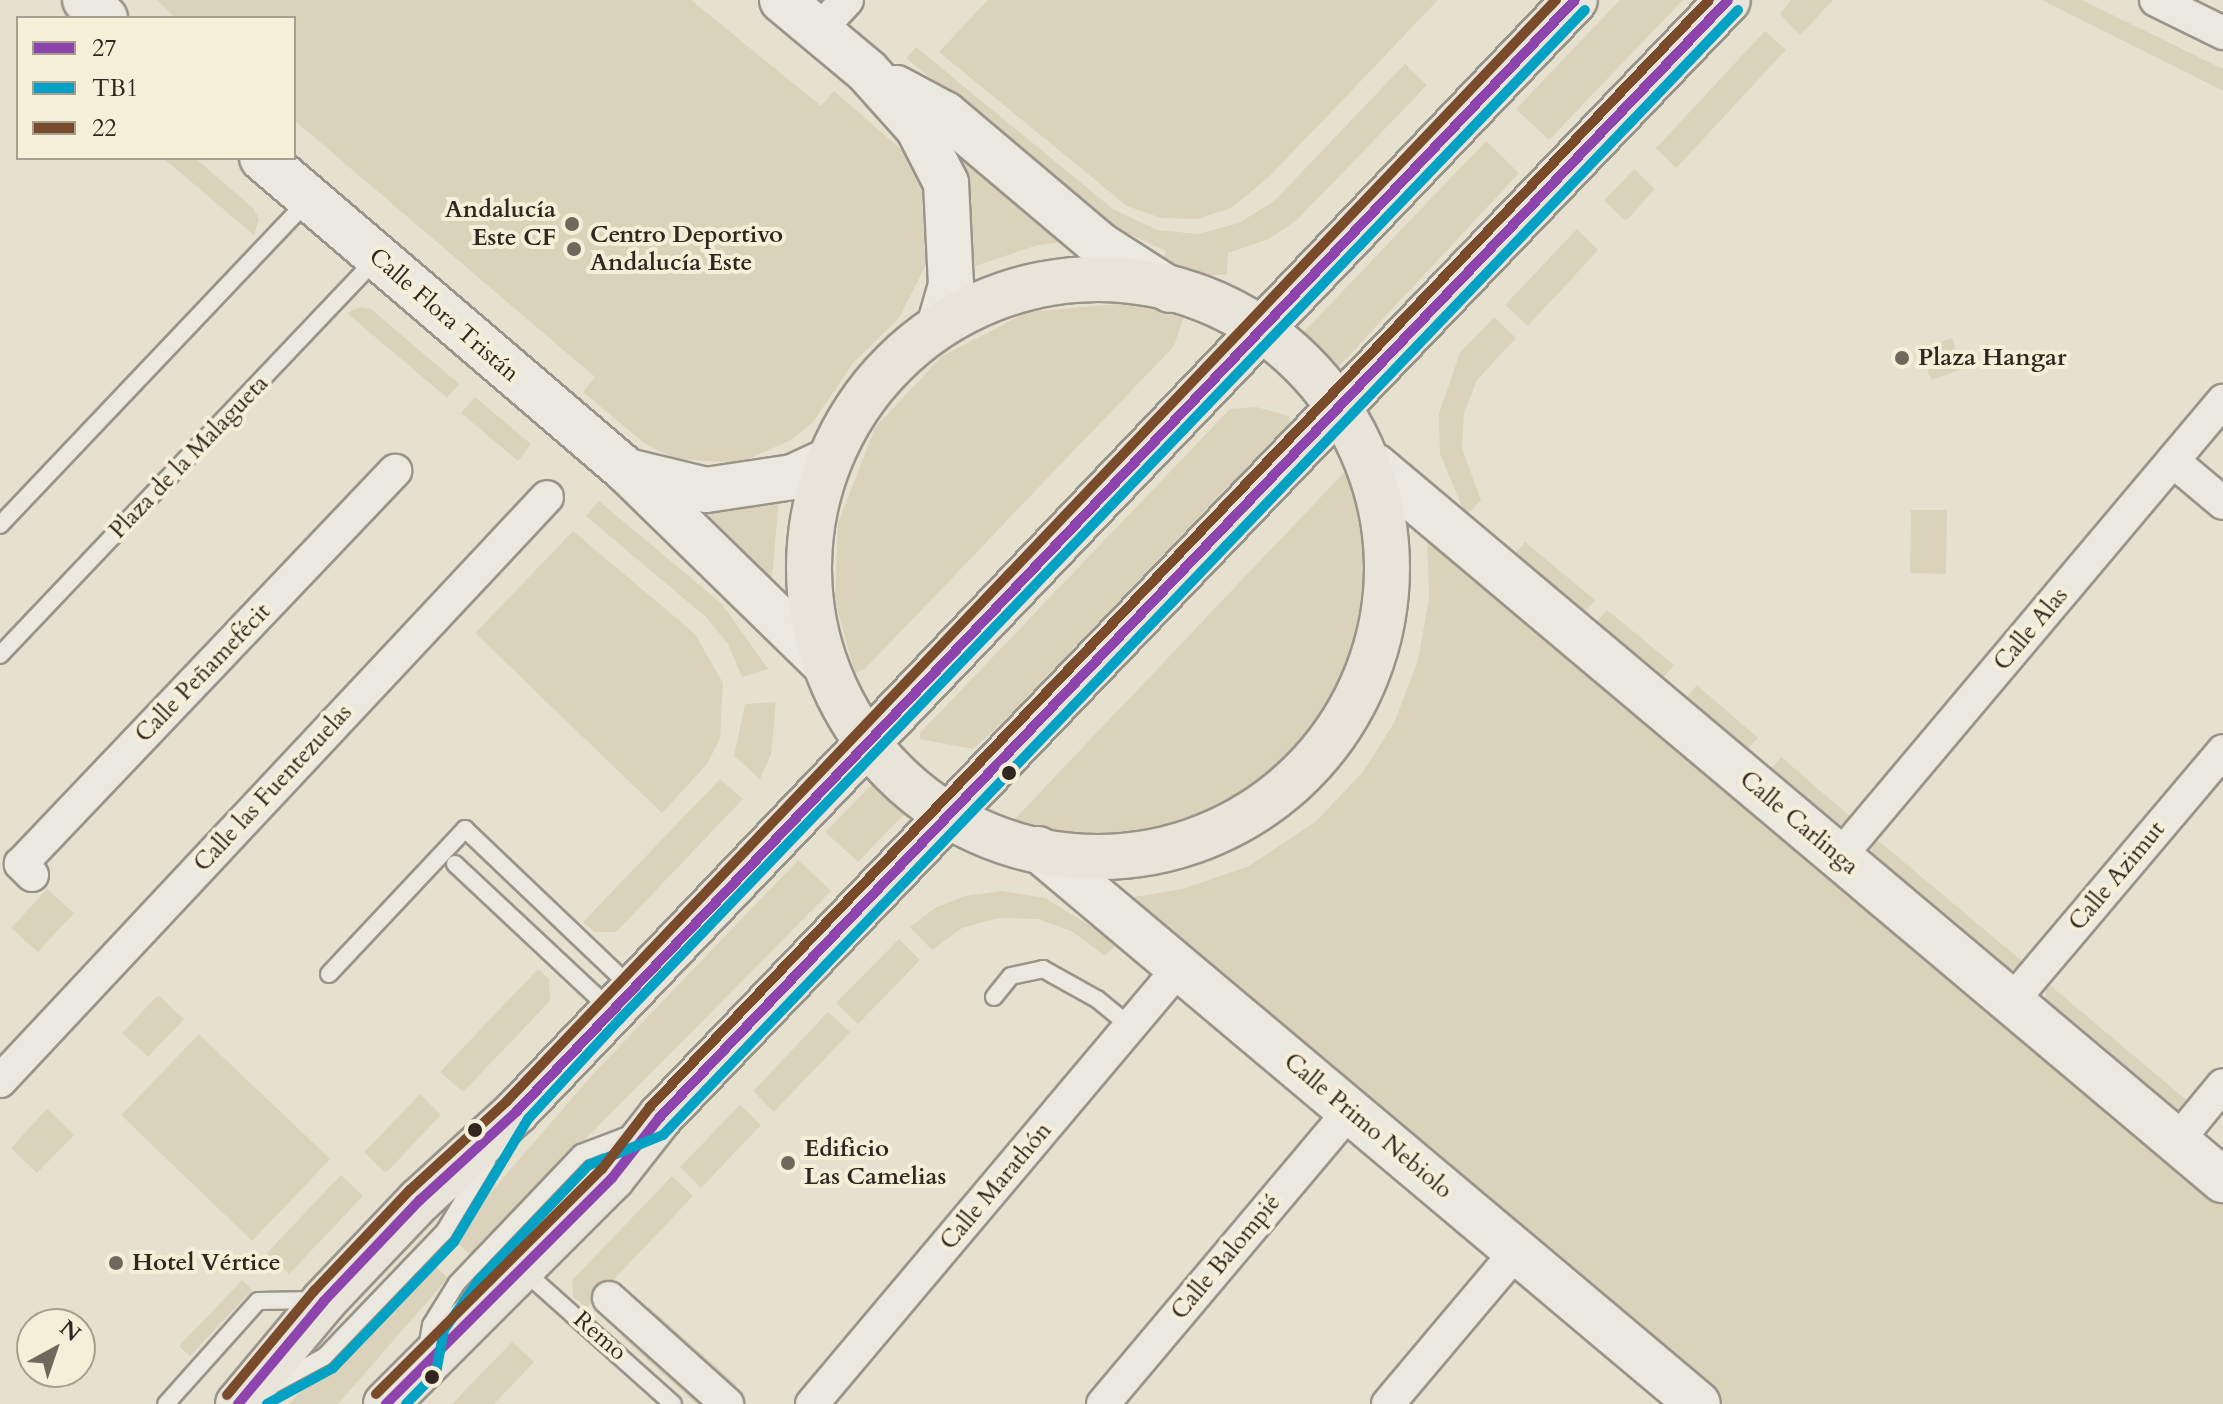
<!DOCTYPE html>
<meta charset="utf-8">
<style>
body{margin:0}
#map{position:relative;width:2223px;height:1404px;overflow:hidden;background:#e6e1cf;font-family:Cardo,serif}
div>[style]{position:absolute}
[style*='--x']{left:calc(var(--x)*1px);top:calc(var(--y)*1px);width:calc(var(--w)*1px);rotate:calc(var(--a)*1deg)}
.green>*{inset:0;background:#dad2ba}
.roads{filter:drop-shadow(2px 0 #999489) drop-shadow(-2px 0 #999489) drop-shadow(0 2px #999489) drop-shadow(0 -2px #999489)}
.lane>*{height:16px;margin:-8px;padding:0 8px;transform-origin:8px;border-radius:8px;background:#ebe9df}
.street>*{height:32px;margin:-16px;padding:0 16px;transform-origin:16px;border-radius:16px;background:#ebe9df}
.secondary>*{height:44px;margin:-22px;padding:0 22px;transform-origin:22px;border-radius:22px;background:#ebe9df}
.primary>*{height:44px;margin:-22px;padding:0 22px;transform-origin:22px;border-radius:22px;background:#e8e4da}
.primary>.ring{margin:-22px;padding:0;box-sizing:content-box;background:none;border:44px solid #e8e4da;border-radius:50%}
.bus-1>*{height:10px;margin:-5px;padding:0 5px;transform-origin:5px;border-radius:5px;background:#8e44ad}
.bus-2>*{height:10px;margin:-5px;padding:0 5px;transform-origin:5px;border-radius:5px;background:#03a2c5}
.bus-3>*{height:10px;margin:-5px;padding:0 5px;transform-origin:5px;border-radius:5px;background:#7a4b2a}
.dots>*{width:22px;height:22px;translate:-50% -50%;box-sizing:border-box;border:4px solid #f5efd9;border-radius:50%}
span{translate:-50% -50%;white-space:nowrap;text-align:center;line-height:1.15;-webkit-text-stroke:8px #f5efd9;paint-order:stroke}
.poi-label{font-size:24px;color:#33251f;font-weight:700}
.right{translate:-100% -50%;text-align:right}
.left{translate:0 -50%;text-align:left}
.street-label{font-size:24px;color:#33251f}
.legend{position:absolute;left:16px;top:16px;width:280px;height:144px;box-sizing:border-box;background:#f5efd9;border:2px solid #a79e8f;margin:0;padding:10px 14px;list-style:none;font-size:24px;color:#33251f}
.legend li{display:flex;align-items:center;gap:16px;height:40px}
.legend b{width:40px;border:2px solid #a79e8f}
.north{position:absolute;left:16px;top:1308px;width:80px;height:80px;box-sizing:border-box;background:#f5efd9;border:2px solid #a79e8f;border-radius:50%;rotate:40deg;font-size:22px;font-weight:700;line-height:32px;text-align:center;color:#33251f}
.north::after{content:'';display:block;margin:auto;width:28px;height:36px;background:#72675d;clip-path:polygon(50% 0,100% 100%,50% 72%,0 100%)}
</style>
<div id="map">
<div class="green">
<div style="clip-path:polygon(157px 0,691px 0,821px 106px,834px 91px,904px 152px,930px 209px,928px 261px,899px 318px,853px 363px,813px 422px,791px 440px,739px 463px,675px 459px,644px 443px,583px 392px,595px 377px,294px 120px,294px 18px,176px 18px)"></div>
<div style="clip-path:polygon(988px 0,1438px 0,1269px 177px,1231px 208px,1197px 219px,1161px 218px,1127px 206px,939px 52px)"></div>
<div style="clip-path:polygon(1620px 0,1683px 0,1549px 140px,1516px 109px)"></div>
<div style="clip-path:polygon(1791px 0,1833px 0,1800px 35px,1780px 14px)"></div>
<div style="clip-path:polygon(2042px 0,2082px 0,2223px 69px,2223px 91px)"></div>
<div style="clip-path:polygon(1765px 31px,1786px 50px,1676px 168px,1656px 148px)"></div>
<div style="clip-path:polygon(916px 47px,1113px 209px,1157px 230px,1198px 234px,1239px 223px,1274px 201px,1405px 64px,1427px 85px,1297px 220px,1269px 239px,1228px 253px,1227px 275px,1203px 275px,1162px 269px,1166px 251px,1108px 224px,906px 58px)"></div>
<div style="clip-path:polygon(1486px 141px,1519px 173px,1327px 379px,1294px 342px)"></div>
<div style="clip-path:polygon(953px 149px,1066px 242px,1038px 245px,969px 268px,970px 194px)"></div>
<div style="clip-path:polygon(163px 158px,195px 158px,254px 209px,259px 219px,254px 235px)"></div>
<div style="clip-path:polygon(1634px 169px,1655px 189px,1626px 221px,1604px 201px)"></div>
<div style="clip-path:polygon(1577px 229px,1598px 250px,1528px 326px,1505px 305px)"></div>
<div style="clip-path:polygon(1128px 303px,1184px 316px,1174px 346px,865px 669px,855px 673px,835px 601px,838px 523px,875px 428px,942px 356px,1028px 312px)"></div>
<div style="clip-path:polygon(359px 307px,371px 309px,459px 384px,447px 398px,347px 313px)"></div>
<div style="clip-path:polygon(1494px 317px,1516px 338px,1477px 380px,1464px 413px,1462px 448px,1481px 500px,1466px 516px,1440px 454px,1439px 413px,1460px 353px)"></div>
<div style="clip-path:polygon(1952px 338px,1963px 369px,1931px 380px,1920px 349px)"></div>
<div style="clip-path:polygon(475px 397px,531px 444px,518px 461px,461px 413px)"></div>
<div style="clip-path:polygon(1256px 407px,1289px 416px,1290px 422px,1006px 719px,973px 749px,920px 739px,920px 733px,1230px 409px)"></div>
<div style="clip-path:polygon(1351px 465px,1371px 543px,1370px 619px,1342px 699px,1293px 765px,1225px 814px,1151px 838px,1070px 840px,1010px 824px)"></div>
<div style="clip-path:polygon(774px 498px,779px 501px,771px 586px,680px 505px)"></div>
<div style="clip-path:polygon(599px 501px,722px 604px,768px 669px,742px 677px,728px 644px,707px 618px,586px 516px)"></div>
<div style="clip-path:polygon(1911px 510px,1947px 510px,1946px 574px,1910px 573px)"></div>
<div style="clip-path:polygon(573px 531px,695px 634px,723px 683px,720px 739px,707px 764px,662px 813px,475px 633px)"></div>
<div style="clip-path:polygon(1427px 533px,2223px 1204px,2223px 1404px,1723px 1404px,1123px 899px,1183px 889px,1249px 866px,1315px 822px,1363px 772px,1394px 723px,1418px 660px,1429px 599px)"></div>
<div style="clip-path:polygon(1525px 542px,1595px 600px,1582px 615px,1512px 557px)"></div>
<div style="clip-path:polygon(1607px 610px,1674px 665px,1660px 682px,1593px 625px)"></div>
<div style="clip-path:polygon(1697px 685px,1758px 738px,1744px 753px,1683px 702px)"></div>
<div style="clip-path:polygon(776px 702px,771px 754px,760px 779px,734px 756px,745px 704px)"></div>
<div style="clip-path:polygon(1781px 757px,1852px 818px,1844px 825px,1827px 824px,1768px 773px)"></div>
<div style="clip-path:polygon(884px 772px,916px 802px,858px 862px,825px 832px)"></div>
<div style="clip-path:polygon(720px 779px,743px 799px,616px 932px,595px 932px,583px 922px)"></div>
<div style="clip-path:polygon(1875px 838px,2023px 962px,2015px 969px,2002px 970px,1874px 862px,1871px 848px)"></div>
<div style="clip-path:polygon(798px 860px,831px 891px,471px 1255px,451px 1238px,594px 1073px)"></div>
<div style="clip-path:polygon(47px 889px,74px 913px,38px 952px,11px 928px)"></div>
<div style="clip-path:polygon(1002px 891px,1045px 898px,1118px 943px,1105px 956px,1073px 932px,1038px 919px,998px 918px,962px 928px,932px 950px,910px 927px,935px 908px,965px 896px)"></div>
<div style="clip-path:polygon(899px 939px,920px 960px,858px 1024px,836px 1003px)"></div>
<div style="clip-path:polygon(538px 969px,549px 979px,550px 1001px,463px 1092px,440px 1072px)"></div>
<div style="clip-path:polygon(2046px 982px,2189px 1102px,2179px 1110px,2167px 1110px,2045px 1008px)"></div>
<div style="clip-path:polygon(158px 995px,184px 1019px,148px 1057px,122px 1033px)"></div>
<div style="clip-path:polygon(828px 1012px,850px 1032px,774px 1112px,753px 1091px)"></div>
<div style="clip-path:polygon(199px 1034px,330px 1159px,252px 1241px,121px 1115px)"></div>
<div style="clip-path:polygon(420px 1094px,441px 1115px,386px 1173px,364px 1152px)"></div>
<div style="clip-path:polygon(740px 1105px,761px 1125px,701px 1188px,680px 1167px)"></div>
<div style="clip-path:polygon(47px 1109px,74px 1135px,37px 1173px,11px 1148px)"></div>
<div style="clip-path:polygon(341px 1175px,363px 1196px,289px 1274px,267px 1253px)"></div>
<div style="clip-path:polygon(672px 1176px,693px 1196px,587px 1308px,573px 1297px,572px 1280px)"></div>
<div style="clip-path:polygon(429px 1260px,448px 1278px,338px 1404px,289px 1404px)"></div>
<div style="clip-path:polygon(242px 1280px,252px 1290px,190px 1356px,179px 1346px)"></div>
<div style="clip-path:polygon(649px 1307px,737px 1385px,719px 1404px,696px 1404px,621px 1336px)"></div>
<div style="clip-path:polygon(512px 1342px,534px 1362px,494px 1404px,452px 1404px)"></div>
</div>
<div class="roads">
<div class="lane">
<div style="--x:0;--y:525;--w:446;--a:-46.5"></div>
<div style="--x:0;--y:655;--w:546;--a:-46.48"></div>
<div style="--x:455;--y:864;--w:212;--a:43.1"></div>
<div style="--x:329;--y:974;--w:199;--a:-46.8"></div>
<div style="--x:465;--y:829;--w:229;--a:43.6"></div>
<div style="--x:994;--y:997;--w:27;--a:-51"></div>
<div style="--x:1011;--y:976;--w:33;--a:-12"></div>
<div style="--x:1043;--y:969;--w:62;--a:29.1"></div>
<div style="--x:1097;--y:999;--w:43;--a:39.3"></div>
<div style="--x:523;--y:1270;--w:201;--a:41.8"></div>
<div style="--x:427;--y:1348;--w:23;--a:-80"></div>
<div style="--x:431;--y:1325;--w:49;--a:-58.2"></div>
<div style="--x:457;--y:1283;--w:180;--a:-46.4"></div>
<div style="--x:581;--y:1153;--w:57;--a:-20.7"></div>
<div style="--x:274;--y:1384;--w:57;--a:-28.4"></div>
<div style="--x:324;--y:1357;--w:173;--a:-46.2"></div>
<div style="--x:444;--y:1232;--w:83;--a:-58.8"></div>
<div style="--x:166;--y:1404;--w:138;--a:-48.2"></div>
<div style="--x:258;--y:1301;--w:60;--a:-1"></div>
</div>
<div class="street">
<div style="--x:2156;--y:0;--w:75;--a:26.2"></div>
<div style="--x:819;--y:30;--w:41;--a:-47"></div>
<div style="--x:2173;--y:461;--w:65;--a:40"></div>
<div style="--x:1840;--y:856;--w:595;--a:-49.91"></div>
<div style="--x:32;--y:875;--w:16;--a:-135"></div>
<div style="--x:21;--y:864;--w:543;--a:-46.42"></div>
<div style="--x:2012;--y:1001;--w:327;--a:-49.8"></div>
<div style="--x:0;--y:1081;--w:800;--a:-46.87"></div>
<div style="--x:2177;--y:1141;--w:72;--a:-50.6"></div>
<div style="--x:609;--y:1298;--w:159;--a:41.9"></div>
<div style="--x:812;--y:1404;--w:571;--a:-49.9"></div>
<div style="--x:1103;--y:1404;--w:383;--a:-49.9"></div>
<div style="--x:1388;--y:1404;--w:200;--a:-49.9"></div>
</div>
<div class="secondary">
<div style="--x:85;--y:0;--w:27;--a:42"></div>
<div style="--x:782;--y:0;--w:111;--a:39.9"></div>
<div style="--x:867;--y:71;--w:76;--a:48.2"></div>
<div style="--x:918;--y:128;--w:62;--a:63"></div>
<div style="--x:946;--y:183;--w:102;--a:87.2"></div>
<div style="--x:951;--y:285;--w:37;--a:106"></div>
<div style="--x:896;--y:88;--w:55;--a:28"></div>
<div style="--x:945;--y:114;--w:203;--a:40.2"></div>
<div style="--x:1100;--y:245;--w:83;--a:32.7"></div>
<div style="--x:262;--y:158;--w:481;--a:40.6"></div>
<div style="--x:627;--y:471;--w:275;--a:44.3"></div>
<div style="--x:1375;--y:466;--w:1109;--a:40.1"></div>
<div style="--x:627;--y:471;--w:81;--a:13.5"></div>
<div style="--x:706;--y:490;--w:88;--a:-8.5"></div>
<div style="--x:793;--y:477;--w:35;--a:-25"></div>
<div style="--x:1038;--y:849;--w:862;--a:40.06"></div>
</div>
<div class="primary">
<div class="ring" style="left:809px;top:279px;width:534px;height:534px"></div>
<div style="--x:238;--y:1404;--w:134;--a:-50.1"></div>
<div style="--x:324;--y:1301;--w:139;--a:-46.5"></div>
<div style="--x:420;--y:1200;--w:132;--a:-42.5"></div>
<div style="--x:517;--y:1111;--w:1534;--a:-46.4"></div>
<div style="--x:386;--y:1404;--w:320;--a:-45"></div>
<div style="--x:612;--y:1178;--w:78;--a:-51.8"></div>
<div style="--x:660;--y:1117;--w:1545;--a:-46.28"></div>
</div>
</div>
<div class="bus-1">
<div style="--x:238;--y:1404;--w:134;--a:-50.1"></div>
<div style="--x:324;--y:1301;--w:139;--a:-46.5"></div>
<div style="--x:420;--y:1200;--w:132;--a:-42.5"></div>
<div style="--x:517;--y:1111;--w:1534;--a:-46.4"></div>
<div style="--x:386;--y:1404;--w:320;--a:-45"></div>
<div style="--x:612;--y:1178;--w:78;--a:-51.8"></div>
<div style="--x:660;--y:1117;--w:1545;--a:-46.28"></div>
</div>
<div class="bus-2">
<div style="--x:267;--y:1404;--w:75;--a:-28.6"></div>
<div style="--x:333;--y:1368;--w:175;--a:-46.2"></div>
<div style="--x:454;--y:1242;--w:144;--a:-59"></div>
<div style="--x:528;--y:1119;--w:136;--a:-47.4"></div>
<div style="--x:620;--y:1019;--w:1396;--a:-46.28"></div>
<div style="--x:406;--y:1404;--w:43;--a:-45.9"></div>
<div style="--x:436;--y:1373;--w:44;--a:-79.5"></div>
<div style="--x:444;--y:1330;--w:60;--a:-55.2"></div>
<div style="--x:478;--y:1281;--w:161;--a:-46.3"></div>
<div style="--x:589;--y:1165;--w:80;--a:-22.1"></div>
<div style="--x:663;--y:1135;--w:1556;--a:-46.3"></div>
</div>
<div class="bus-3">
<div style="--x:376;--y:1394;--w:319;--a:-44.9"></div>
<div style="--x:602;--y:1169;--w:78;--a:-52.3"></div>
<div style="--x:650;--y:1107;--w:1532;--a:-46.27"></div>
<div style="--x:227;--y:1395;--w:136;--a:-50.1"></div>
<div style="--x:314;--y:1291;--w:139;--a:-46.5"></div>
<div style="--x:410;--y:1190;--w:132;--a:-42.5"></div>
<div style="--x:507;--y:1101;--w:1521;--a:-46.39"></div>
</div>
<div class="dots">
<div style="left:572px;top:224px;background:#72675d"></div>
<div style="left:574px;top:249px;background:#72675d"></div>
<div style="left:1902px;top:358px;background:#72675d"></div>
<div style="left:1009px;top:773px;background:#33251f"></div>
<div style="left:475px;top:1130px;background:#33251f"></div>
<div style="left:788px;top:1163px;background:#72675d"></div>
<div style="left:116px;top:1263px;background:#72675d"></div>
<div style="left:432px;top:1377px;background:#33251f"></div>
</div>
<div class="poi-label">
<span class="right" style="left:556px;top:224px">Andalucía<br>Este CF</span>
<span class="left" style="left:590px;top:249px">Centro Deportivo<br>Andalucía Este</span>
<span class="left" style="left:1918px;top:358px">Plaza Hangar</span>
<span class="left" style="left:804px;top:1163px">Edificio<br>Las Camelias</span>
<span class="left" style="left:132px;top:1263px">Hotel Vértice</span>
</div>
<div class="street-label">
<span style="left:444px;top:315px;rotate:41deg">Calle Flora Tristán</span>
<span style="left:189px;top:457px;rotate:-46deg">Plaza de la Malagueta</span>
<span style="left:2031px;top:629px;rotate:-50deg">Calle Alas</span>
<span style="left:203px;top:673px;rotate:-46deg">Calle Peñamefécit</span>
<span style="left:273px;top:788px;rotate:-47deg">Calle las Fuentezuelas</span>
<span style="left:1799px;top:823px;rotate:40deg">Calle Carlinga</span>
<span style="left:2117px;top:876px;rotate:-50deg">Calle Azimut</span>
<span style="left:1368px;top:1126px;rotate:40deg">Calle Primo Nebiolo</span>
<span style="left:996px;top:1186px;rotate:-50deg">Calle Marathón</span>
<span style="left:1226px;top:1257px;rotate:-50deg">Calle Balompié</span>
<span style="left:600px;top:1336px;rotate:41deg">Remo</span>
</div>
<ul class="legend">
<li><b style="height:10px;background:#8e44ad"></b>27</li>
<li><b style="height:10px;background:#03a2c5"></b>TB1</li>
<li><b style="height:10px;background:#7a4b2a"></b>22</li>
</ul>
<div class="north">N</div>
</div>
